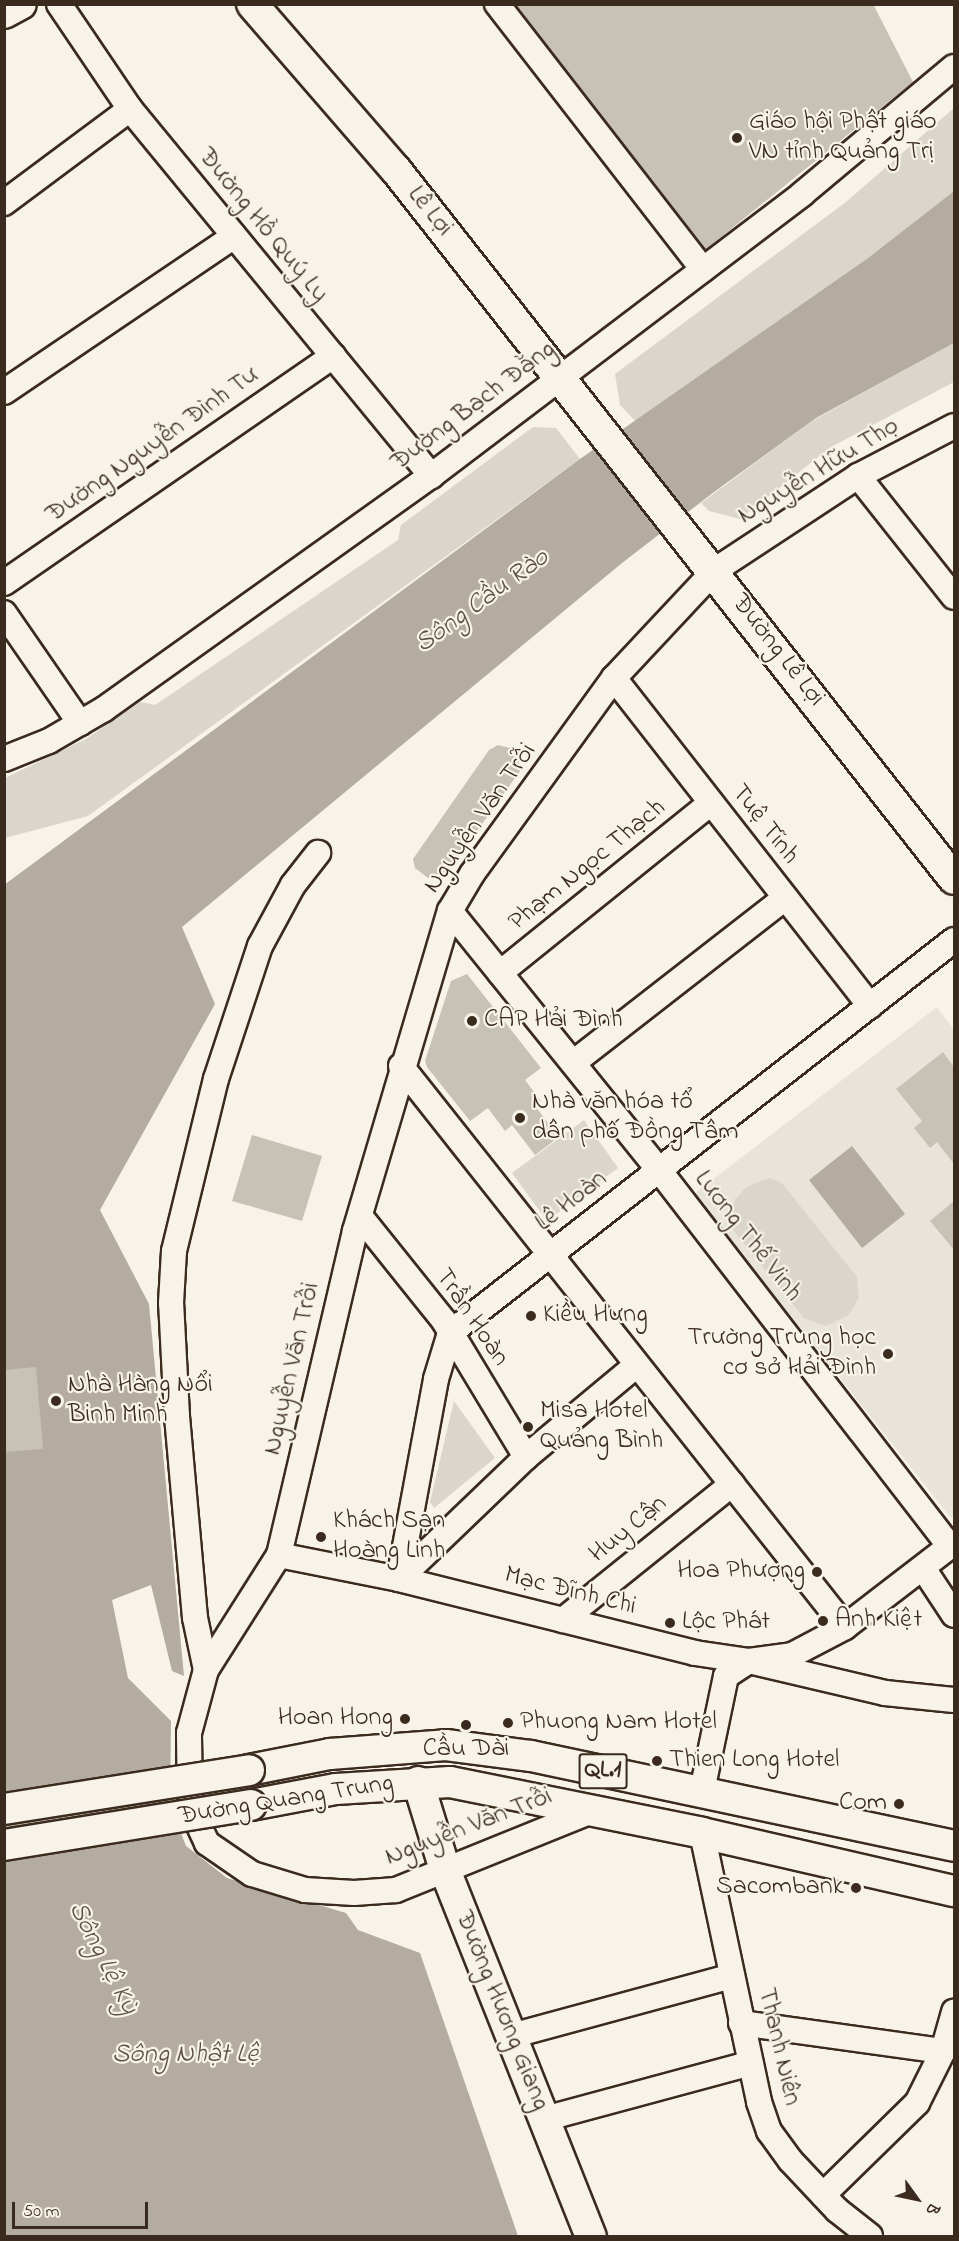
<!DOCTYPE html>
<meta charset="utf-8">
<style>
body{margin:0}
#map{position:relative;width:959px;height:2241px;overflow:hidden;background:#f7f3e8;font-family:"Indie Flower",sans-serif}
div>[style]{position:absolute}
[style*='--x']{left:calc(var(--x)*1px);top:calc(var(--y)*1px);width:calc(var(--w)*1px);rotate:calc(var(--a)*1deg)}
.built>*{inset:0;background:#e9e4d9}
.green>*{inset:0;background:#dbd6cb}
.water>*{inset:0;background:#b4aca0}
.building>*{inset:0;background:#c8c1b6}
.roads{filter:drop-shadow(2px 0 #3b2a1e) drop-shadow(-2px 0 #3b2a1e) drop-shadow(0 2px #3b2a1e) drop-shadow(0 -2px #3b2a1e)}
.minor>*{height:24px;margin:-12px;padding:0 12px;transform-origin:12px;border-radius:12px;background:#f7f3e8}
.major>*{height:30px;margin:-15px;padding:0 15px;transform-origin:15px;border-radius:15px;background:#f7f3e8}
.bridges{filter:drop-shadow(2px 0 #3b2a1e) drop-shadow(-2px 0 #3b2a1e) drop-shadow(0 2px #3b2a1e) drop-shadow(0 -2px #3b2a1e)}
.major-bridge>*{height:30px;margin:-15px;padding:0 15px;transform-origin:15px;border-radius:15px;background:#f7f3e8}
.dots>*{width:16px;height:16px;translate:-50% -50%;box-sizing:border-box;border:3px solid #f7f3e8;border-radius:50%}
span{translate:-50% -50%;white-space:nowrap;text-align:center;line-height:1.15;-webkit-text-stroke:4.5px #f7f3e8;paint-order:stroke}
.shield-label span{padding:2px 4px;background:#f7f3e8;border:2px solid;border-radius:4px;-webkit-text-stroke-width:0}
.shield-label{font-size:24px;color:#3b2a1e;font-weight:700}
.poi-label{font-size:26px;color:#3b2a1e}
.left{translate:0 -50%;text-align:left}
.right{translate:-100% -50%;text-align:right}
.street-label{font-size:26px;color:#3b2a1e}
.water-label{font-size:27px;color:#5f5145;font-style:italic}
.frame{position:absolute;inset:0;border:6px solid #3b2a1e;pointer-events:none}
.north{position:absolute;left:887px;top:2169px;width:60px;height:60px;-webkit-text-stroke:4px #f7f3e8;paint-order:stroke;rotate:123deg;font-size:16px;font-weight:700;line-height:24px;text-align:center;color:#3b2a1e}
.north::after{content:'';display:block;margin:auto;width:21px;height:27px;background:#3b2a1e;clip-path:polygon(50% 0,100% 100%,50% 72%,0 100%)}
.scale{position:absolute;left:12px;top:2202px;width:136px;height:27px;box-sizing:border-box;border:3px solid #3b2a1e;border-top:0;padding-left:8px;font-size:18px;line-height:21px;white-space:nowrap;color:#3b2a1e;-webkit-text-stroke:4px #f7f3e8;paint-order:stroke}
</style>
<div id="map">
<div class="built">
<div style="clip-path:polygon(937px 1007px,954px 1030px,954px 1515px,951px 1518px,694px 1194px)"></div>
</div>
<div class="green">
<div style="clip-path:polygon(954px 108px,954px 191px,868px 258px,635px 421px,620px 405px,615px 374px,846px 202px)"></div>
<div style="clip-path:polygon(954px 343px,954px 382px,831px 447px,740px 519px,709px 511px,701px 503px,812px 421px)"></div>
<div style="clip-path:polygon(533px 427px,556px 428px,580px 459px,88px 816px,5px 838px,5px 778px,86px 739px,140px 702px,155px 705px,398px 540px,401px 525px)"></div>
<div style="clip-path:polygon(584px 1120px,618px 1168px,547px 1221px,512px 1173px)"></div>
<div style="clip-path:polygon(769px 1178px,782px 1183px,857px 1277px,859px 1298px,848px 1316px,825px 1326px,804px 1318px,734px 1231px,730px 1213px,735px 1200px,746px 1187px)"></div>
<div style="clip-path:polygon(454px 1401px,495px 1458px,434px 1508px,430px 1502px)"></div>
</div>
<div class="water">
<div style="clip-path:polygon(954px 191px,954px 343px,816px 418px,714px 492px,622px 563px,182px 927px,215px 1004px,100px 1210px,149px 1304px,184px 1676px,172px 1671px,151px 1585px,112px 1600px,128px 1678px,171px 1721px,170px 1805px,186px 1846px,227px 1878px,346px 1913px,358px 1930px,420px 1953px,518px 2236px,5px 2236px,4px 885px,580px 459px,868px 258px)"></div>
<div style="clip-path:polygon(852px 1146px,905px 1214px,862px 1248px,809px 1180px)"></div>
</div>
<div class="building">
<div style="clip-path:polygon(515px 4px,873px 4px,913px 82px,705px 250px)"></div>
<div style="clip-path:polygon(498px 745px,510px 748px,518px 759px,520px 771px,446px 874px,428px 878px,415px 868px,413px 859px,489px 750px)"></div>
<div style="clip-path:polygon(467px 974px,541px 1068px,525px 1080px,541px 1101px,535px 1106px,559px 1137px,535px 1155px,512px 1125px,505px 1131px,488px 1108px,470px 1121px,427px 1067px,425px 1061px,451px 981px)"></div>
<div style="clip-path:polygon(943px 1052px,954px 1067px,954px 1164px,937px 1142px,930px 1148px,914px 1128px,922px 1121px,896px 1089px)"></div>
<div style="clip-path:polygon(252px 1135px,322px 1156px,302px 1221px,232px 1201px)"></div>
<div style="clip-path:polygon(954px 1201px,954px 1250px,930px 1221px)"></div>
<div style="clip-path:polygon(36px 1367px,43px 1449px,4px 1452px,4px 1370px)"></div>
</div>
<div class="roads">
<div class="minor">
<div style="--x:59;--y:4;--w:127;--a:55.9"></div>
<div style="--x:130;--y:109;--w:475;--a:50.6"></div>
<div style="--x:497;--y:4;--w:336;--a:52.2"></div>
<div style="--x:4;--y:203;--w:157;--a:-36.7"></div>
<div style="--x:4;--y:392;--w:278;--a:-34.1"></div>
<div style="--x:858;--y:476;--w:154;--a:51.6"></div>
<div style="--x:4;--y:583;--w:400;--a:-34.6"></div>
<div style="--x:4;--y:613;--w:134;--a:55.4"></div>
<div style="--x:614;--y:678;--w:416;--a:52"></div>
<div style="--x:4;--y:759;--w:48;--a:-21.8"></div>
<div style="--x:49;--y:741;--w:64;--a:-30.2"></div>
<div style="--x:104;--y:709;--w:402;--a:-35.5"></div>
<div style="--x:431;--y:476;--w:466;--a:-37.2"></div>
<div style="--x:802;--y:194;--w:198;--a:-39.9"></div>
<div style="--x:450;--y:911;--w:333;--a:51.1"></div>
<div style="--x:659;--y:1170;--w:475;--a:52.3"></div>
<div style="--x:500;--y:973;--w:271;--a:-38.9"></div>
<div style="--x:573;--y:1063;--w:269;--a:-37.9"></div>
<div style="--x:401;--y:1066;--w:715;--a:51.64"></div>
<div style="--x:360;--y:1216;--w:134;--a:51.3"></div>
<div style="--x:444;--y:1321;--w:159;--a:58.9"></div>
<div style="--x:279;--y:1555;--w:122;--a:11.3"></div>
<div style="--x:399;--y:1579;--w:305;--a:14"></div>
<div style="--x:695;--y:1653;--w:55;--a:8.4"></div>
<div style="--x:749;--y:1661;--w:140;--a:13.2"></div>
<div style="--x:885;--y:1693;--w:69;--a:5.8"></div>
<div style="--x:923;--y:1568;--w:56;--a:56.6"></div>
<div style="--x:399;--y:1579;--w:203;--a:-79.5"></div>
<div style="--x:436;--y:1379;--w:48;--a:-73.1"></div>
<div style="--x:450;--y:1333;--w:639;--a:-37.95"></div>
<div style="--x:399;--y:1579;--w:176;--a:-43.8"></div>
<div style="--x:526;--y:1457;--w:144;--a:-39.7"></div>
<div style="--x:563;--y:1620;--w:217;--a:-38.8"></div>
<div style="--x:206;--y:1670;--w:53;--a:-101.9"></div>
<div style="--x:195;--y:1618;--w:203;--a:-95.1"></div>
<div style="--x:177;--y:1416;--w:113;--a:-93"></div>
<div style="--x:171;--y:1303;--w:52;--a:-86.7"></div>
<div style="--x:174;--y:1251;--w:177;--a:-76.3"></div>
<div style="--x:216;--y:1079;--w:140;--a:-71.7"></div>
<div style="--x:260;--y:946;--w:69;--a:-61.6"></div>
<div style="--x:293;--y:885;--w:41;--a:-52"></div>
<div style="--x:702;--y:1791;--w:117;--a:-78.2"></div>
<div style="--x:726;--y:1676;--w:27;--a:-33"></div>
<div style="--x:749;--y:1661;--w:43;--a:-7.9"></div>
<div style="--x:792;--y:1655;--w:60;--a:-27.8"></div>
<div style="--x:845;--y:1627;--w:138;--a:-37.6"></div>
<div style="--x:594;--y:1810;--w:214;--a:158"></div>
<div style="--x:396;--y:1890;--w:42;--a:175.9"></div>
<div style="--x:354;--y:1893;--w:49;--a:-176.5"></div>
<div style="--x:305;--y:1890;--w:55;--a:-163.2"></div>
<div style="--x:252;--y:1874;--w:55;--a:-145.4"></div>
<div style="--x:207;--y:1843;--w:40;--a:-115"></div>
<div style="--x:190;--y:1807;--w:74;--a:-90.8"></div>
<div style="--x:189;--y:1733;--w:65;--a:-74.9"></div>
<div style="--x:206;--y:1670;--w:136;--a:-57.6"></div>
<div style="--x:279;--y:1555;--w:333;--a:-76.8"></div>
<div style="--x:355;--y:1231;--w:334;--a:-73.5"></div>
<div style="--x:450;--y:911;--w:43;--a:-59.3"></div>
<div style="--x:472;--y:874;--w:242;--a:-54.1"></div>
<div style="--x:614;--y:678;--w:146;--a:-46.9"></div>
<div style="--x:714;--y:571;--w:173;--a:-33.4"></div>
<div style="--x:858;--y:476;--w:108;--a:-27.5"></div>
<div style="--x:702;--y:1833;--w:275;--a:78"></div>
<div style="--x:759;--y:2102;--w:31;--a:71"></div>
<div style="--x:769;--y:2131;--w:36;--a:54"></div>
<div style="--x:790;--y:2160;--w:69;--a:46.8"></div>
<div style="--x:837;--y:2210;--w:42;--a:38.2"></div>
<div style="--x:741;--y:2023;--w:204;--a:7.9"></div>
<div style="--x:511;--y:2036;--w:229;--a:-15.2"></div>
<div style="--x:544;--y:2119;--w:214;--a:-15.1"></div>
<div style="--x:823;--y:2195;--w:132;--a:-44.4"></div>
<div style="--x:917;--y:2103;--w:58;--a:-63.4"></div>
<div style="--x:943;--y:2051;--w:41;--a:-74.2"></div>
</div>
<div class="major">
<div style="--x:252;--y:4;--w:220;--a:49.1"></div>
<div style="--x:396;--y:170;--w:902;--a:51.8"></div>
<div style="--x:4;--y:13;--w:19;--a:-28"></div>
<div style="--x:249;--y:1770;--w:83;--a:-11.2"></div>
<div style="--x:330;--y:1754;--w:116;--a:-4.4"></div>
<div style="--x:446;--y:1745;--w:86;--a:7.4"></div>
<div style="--x:531;--y:1756;--w:432;--a:12"></div>
<div style="--x:418;--y:1782;--w:92;--a:72.9"></div>
<div style="--x:445;--y:1870;--w:394;--a:68.3"></div>
<div style="--x:251;--y:1805;--w:86;--a:-10.7"></div>
<div style="--x:336;--y:1789;--w:114;--a:-3.5"></div>
<div style="--x:450;--y:1782;--w:257;--a:11.4"></div>
<div style="--x:702;--y:1833;--w:259;--a:13"></div>
</div>
</div>
<div class="bridges">
<div class="major-bridge">
<div style="--x:4;--y:1809;--w:248;--a:-9"></div>
<div style="--x:4;--y:1845;--w:250;--a:-9.2"></div>
</div>
</div>
<div class="dots">
<div style="left:737px;top:138px;background:#3b2a1e"></div>
<div style="left:472px;top:1021px;background:#3b2a1e"></div>
<div style="left:520px;top:1118px;background:#3b2a1e"></div>
<div style="left:531px;top:1316px;background:#3b2a1e"></div>
<div style="left:888px;top:1354px;background:#3b2a1e"></div>
<div style="left:56px;top:1401px;background:#3b2a1e"></div>
<div style="left:528px;top:1427px;background:#3b2a1e"></div>
<div style="left:321px;top:1537px;background:#3b2a1e"></div>
<div style="left:817px;top:1572px;background:#3b2a1e"></div>
<div style="left:823px;top:1621px;background:#3b2a1e"></div>
<div style="left:670px;top:1623px;background:#3b2a1e"></div>
<div style="left:405px;top:1719px;background:#3b2a1e"></div>
<div style="left:508px;top:1723px;background:#3b2a1e"></div>
<div style="left:466px;top:1725px;background:#3b2a1e"></div>
<div style="left:657px;top:1761px;background:#3b2a1e"></div>
<div style="left:899px;top:1804px;background:#3b2a1e"></div>
<div style="left:856px;top:1888px;background:#3b2a1e"></div>
</div>
<div class="shield-label">
<span style="left:603px;top:1771px">QL.1</span>
</div>
<div class="poi-label">
<span class="left" style="left:749px;top:138px">Giáo hội Phật giáo<br>VN tỉnh Quảng Trị</span>
<span class="left" style="left:484px;top:1021px">CAP Hải Đình</span>
<span class="left" style="left:532px;top:1118px">Nhà văn hóa tổ<br>dân phố Đồng Tâm</span>
<span class="left" style="left:543px;top:1316px">Kiều Hưng</span>
<span class="right" style="left:876px;top:1354px">Trường Trung học<br>cơ sở Hải Đình</span>
<span class="left" style="left:68px;top:1401px">Nhà Hàng Nổi<br>Binh Minh</span>
<span class="left" style="left:540px;top:1427px">Misa Hotel<br>Quảng Bình</span>
<span class="left" style="left:333px;top:1537px">Khách Sạn<br>Hoàng Linh</span>
<span class="right" style="left:805px;top:1572px">Hoa Phượng</span>
<span class="left" style="left:835px;top:1621px">Anh Kiệt</span>
<span class="left" style="left:682px;top:1623px">Lộc Phát</span>
<span class="right" style="left:393px;top:1719px">Hoan Hong</span>
<span class="left" style="left:520px;top:1723px">Phuong Nam Hotel</span>
<span style="left:466px;top:1750px">Cầu Dài</span>
<span class="left" style="left:669px;top:1761px">Thien Long Hotel</span>
<span class="right" style="left:887px;top:1804px">Com</span>
<span class="right" style="left:844px;top:1888px">Sacombank</span>
</div>
<div class="street-label">
<span style="left:429px;top:212px;rotate:51deg">Lê Lợi</span>
<span style="left:262px;top:226px;rotate:51deg">Đường Hồ Quý Ly</span>
<span style="left:474px;top:407px;rotate:-37deg">Đường Bạch Đằng</span>
<span style="left:153px;top:446px;rotate:-35deg">Đường Nguyễn Đình Tư</span>
<span style="left:819px;top:472px;rotate:-31deg">Nguyễn Hữu Thọ</span>
<span style="left:777px;top:651px;rotate:52deg">Đường Lê Lợi</span>
<span style="left:481px;top:819px;rotate:-55deg">Nguyễn Văn Trỗi</span>
<span style="left:764px;top:825px;rotate:52deg">Tuệ Tĩnh</span>
<span style="left:588px;top:866px;rotate:-39deg">Phạm Ngọc Thạch</span>
<span style="left:572px;top:1202px;rotate:-38deg">Lê Hoàn</span>
<span style="left:747px;top:1237px;rotate:52deg">Lương Thế Vinh</span>
<span style="left:471px;top:1318px;rotate:56deg">Trần Hoàn</span>
<span style="left:293px;top:1369px;rotate:-77deg">Nguyễn Văn Trỗi</span>
<span style="left:629px;top:1530px;rotate:-39deg">Huy Cận</span>
<span style="left:570px;top:1592px;rotate:14deg">Mạc Đĩnh Chi</span>
<span style="left:286px;top:1801px;rotate:-9deg">Đường Quang Trung</span>
<span style="left:469px;top:1828px;rotate:-21deg">Nguyễn Văn Trỗi</span>
<span style="left:501px;top:2011px;rotate:68deg">Đường Hương Giang</span>
<span style="left:778px;top:2047px;rotate:77deg">Thanh Niên</span>
</div>
<div class="water-label">
<span style="left:482px;top:601px;rotate:-36deg">Sông Cầu Rào</span>
<span style="left:103px;top:1958px;rotate:63deg">Sông Lệ Kỳ</span>
<span style="left:186px;top:2055px">Sông Nhật Lệ</span>
</div>
<div class="frame"></div>
<div class="north">B</div>
<div class="scale">50 m</div>
</div>
